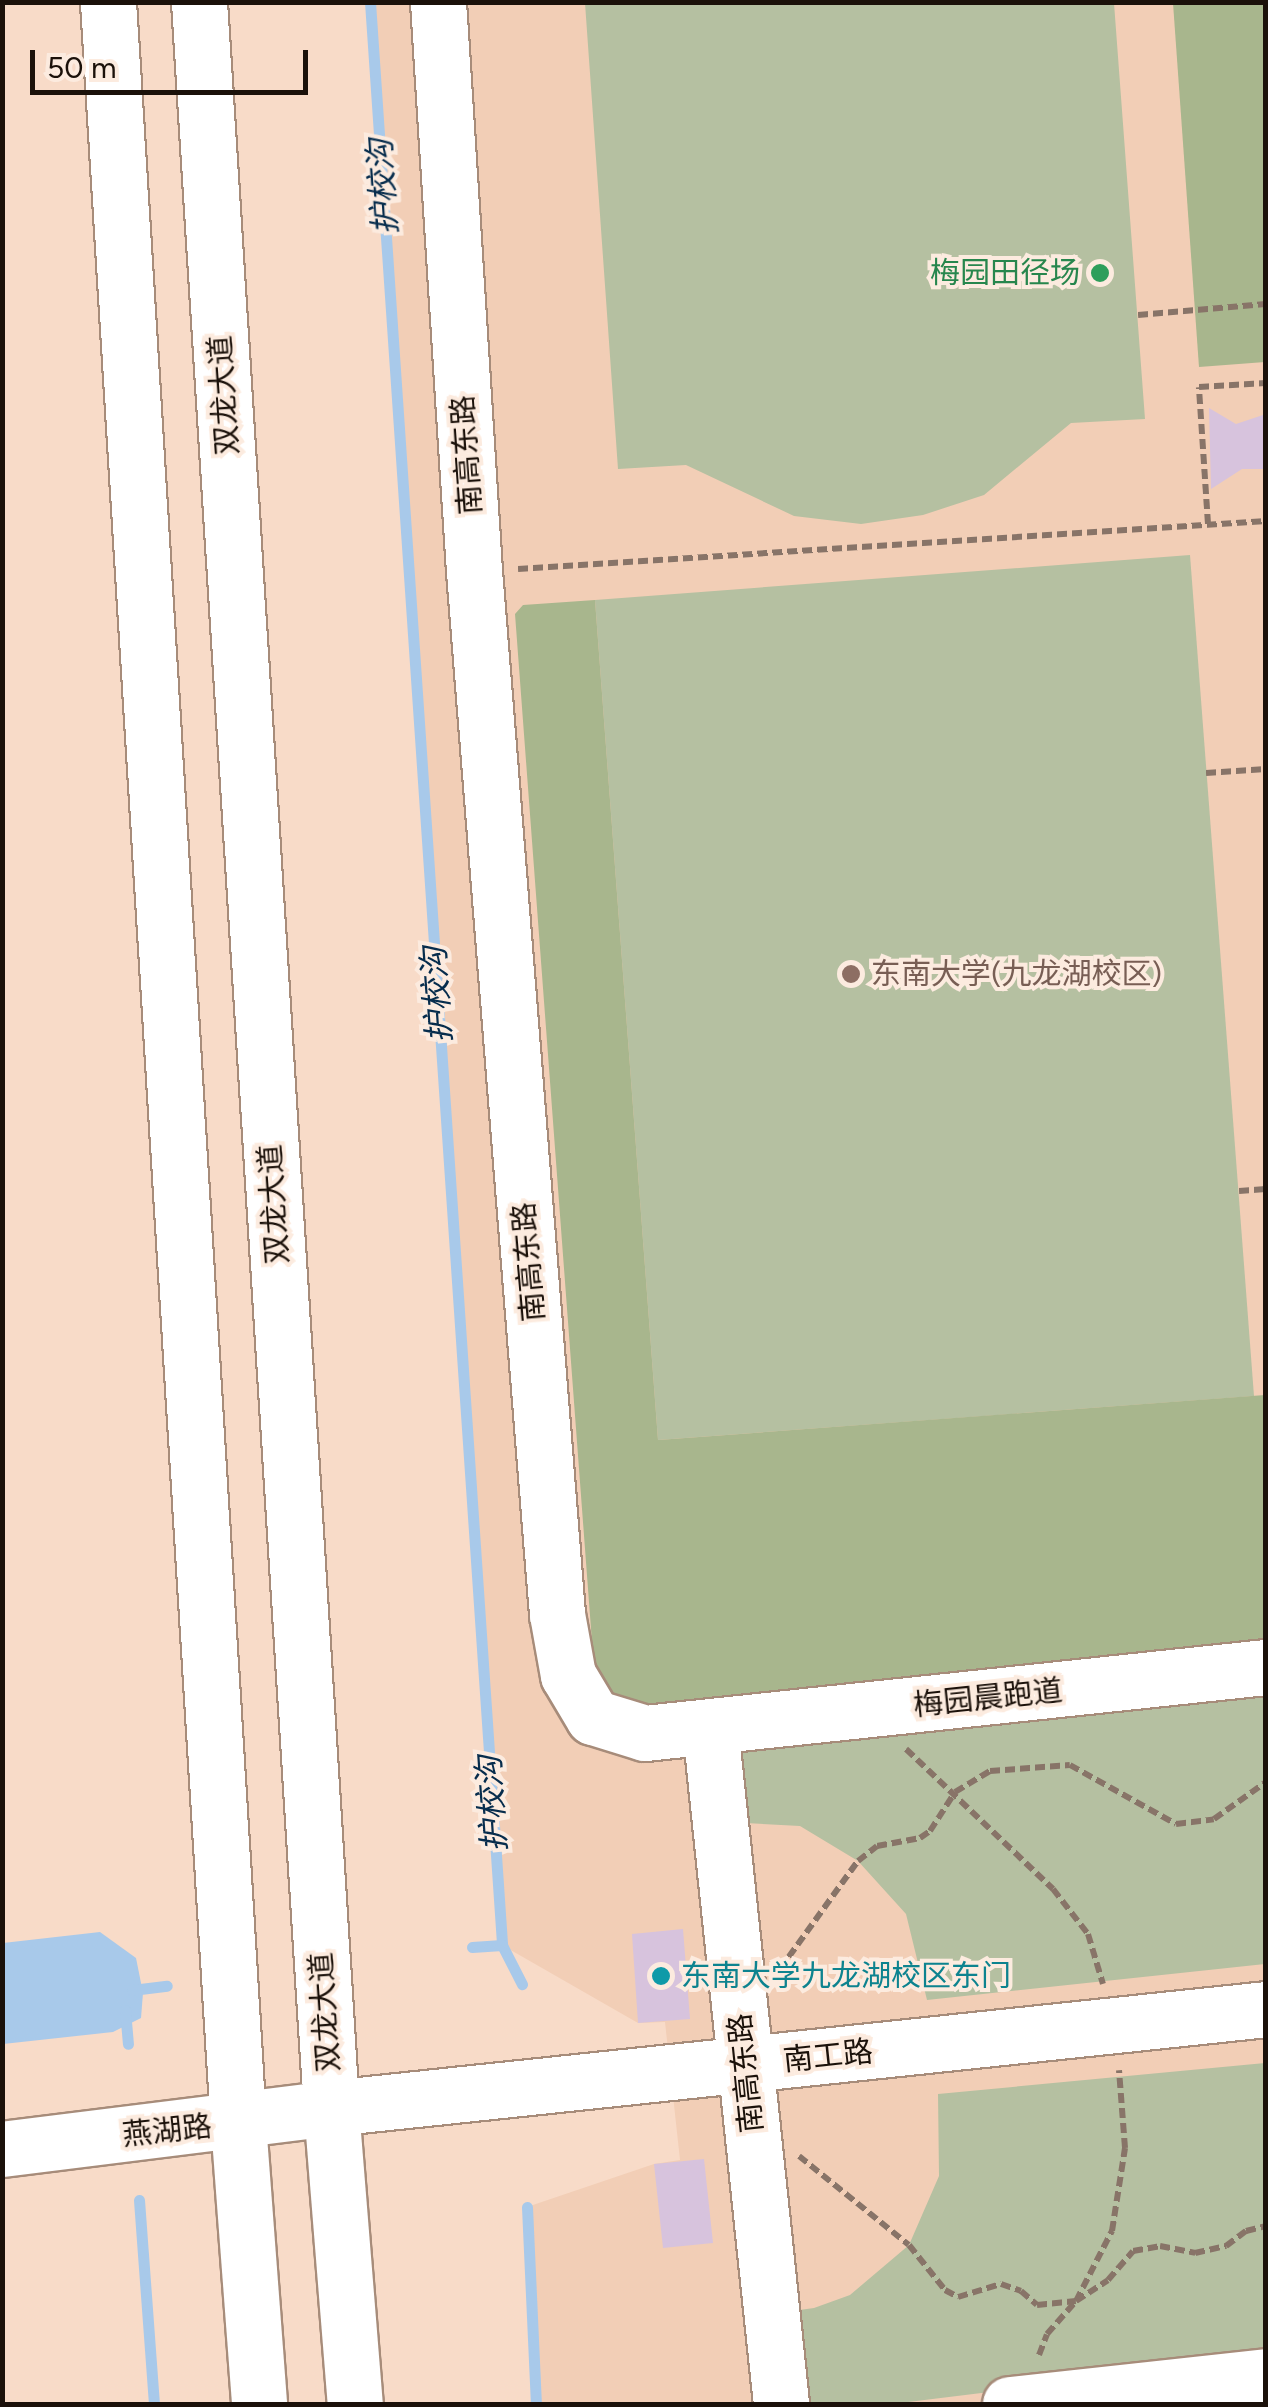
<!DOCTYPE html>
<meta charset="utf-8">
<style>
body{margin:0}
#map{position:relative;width:1268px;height:2407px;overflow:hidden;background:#f8dbc8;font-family:Figtree,"Noto Sans SC",sans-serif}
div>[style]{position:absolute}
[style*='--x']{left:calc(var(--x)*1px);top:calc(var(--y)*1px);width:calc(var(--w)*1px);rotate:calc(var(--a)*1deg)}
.built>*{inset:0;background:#f2ceb6}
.green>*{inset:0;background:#b5c0a1}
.forest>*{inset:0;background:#a8b68d}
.water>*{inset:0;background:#a8c9ea}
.stream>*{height:11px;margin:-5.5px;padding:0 5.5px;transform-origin:5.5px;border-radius:5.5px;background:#a8c9ea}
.building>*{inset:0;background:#d7c3dd}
.path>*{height:6px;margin-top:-3px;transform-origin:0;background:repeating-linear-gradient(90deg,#887468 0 10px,transparent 0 15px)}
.roads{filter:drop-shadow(2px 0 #a78c7a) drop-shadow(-2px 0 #a78c7a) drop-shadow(0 2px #a78c7a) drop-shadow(0 -2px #a78c7a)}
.minor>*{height:55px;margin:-27.5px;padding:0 27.5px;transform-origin:27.5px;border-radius:27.5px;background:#fff}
.major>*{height:55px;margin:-27.5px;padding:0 27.5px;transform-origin:27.5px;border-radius:27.5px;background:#fff}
.dots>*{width:28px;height:28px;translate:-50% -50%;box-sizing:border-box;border:5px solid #fcebdf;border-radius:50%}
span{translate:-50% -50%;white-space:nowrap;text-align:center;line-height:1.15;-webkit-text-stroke:8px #fcebdf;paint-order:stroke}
.leisure-label{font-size:30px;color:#27864d}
.right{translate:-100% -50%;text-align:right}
.street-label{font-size:30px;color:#1b110a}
.education-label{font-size:30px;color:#785e54}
.left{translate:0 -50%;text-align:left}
.culture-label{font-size:30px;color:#0d838f}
.water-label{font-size:32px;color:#072d4d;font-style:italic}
.frame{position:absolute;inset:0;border:5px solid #1b110a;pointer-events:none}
.scale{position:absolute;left:30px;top:50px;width:278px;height:45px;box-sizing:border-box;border:5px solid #1b110a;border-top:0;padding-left:12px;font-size:30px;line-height:35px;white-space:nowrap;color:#1b110a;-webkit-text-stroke:8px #fcebdf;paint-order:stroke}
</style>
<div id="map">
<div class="built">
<div style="clip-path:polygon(370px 3px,1265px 3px,1265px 2404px,536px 2404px,527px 2207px,654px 2164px,680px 2160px,665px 2022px,638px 2023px,502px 1945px)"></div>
</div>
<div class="green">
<div style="clip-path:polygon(585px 3px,1114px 3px,1145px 419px,1071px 423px,984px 495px,923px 515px,861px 524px,794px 516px,686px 465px,618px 469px)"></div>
<div style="clip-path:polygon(1190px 555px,1254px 1396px,658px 1440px,595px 600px)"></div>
<div style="clip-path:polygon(1265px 1686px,1265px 1964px,927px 2000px,906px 1914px,858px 1861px,800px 1826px,727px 1822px,727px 1745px)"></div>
<div style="clip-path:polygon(1265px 2063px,1265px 2358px,892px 2404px,805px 2404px,785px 2312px,814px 2308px,850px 2295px,909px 2245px,939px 2176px,938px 2094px)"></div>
</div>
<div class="forest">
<div style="clip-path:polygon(1173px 3px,1265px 3px,1265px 362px,1199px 367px)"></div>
<div style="clip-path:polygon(595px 600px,658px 1440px,1265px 1395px,1265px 1656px,626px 1716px,594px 1669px,515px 614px,523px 605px)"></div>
</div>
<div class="water">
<div style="clip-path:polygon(100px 1932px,136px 1958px,143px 1993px,141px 2018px,113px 2032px,3px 2044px,3px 1943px)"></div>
</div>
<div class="stream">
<div style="--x:370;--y:2;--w:1947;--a:86.11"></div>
<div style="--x:502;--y:1945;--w:44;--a:62.9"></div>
<div style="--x:472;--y:1947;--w:30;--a:-4"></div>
<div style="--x:132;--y:1990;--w:35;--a:-7"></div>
<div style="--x:125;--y:2010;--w:34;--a:85"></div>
<div style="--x:139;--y:2200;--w:205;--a:85.8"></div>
<div style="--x:527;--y:2207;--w:197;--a:87.4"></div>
</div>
<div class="building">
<div style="clip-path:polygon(1209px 408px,1236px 424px,1266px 414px,1266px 469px,1242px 469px,1211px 489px)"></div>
<div style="clip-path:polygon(683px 1929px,690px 2019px,638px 2023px,632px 1934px)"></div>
<div style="clip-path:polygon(704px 2159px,713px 2243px,663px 2248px,654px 2164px)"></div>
</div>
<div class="path">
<div style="--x:1138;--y:315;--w:128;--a:-4.9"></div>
<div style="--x:1208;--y:524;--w:137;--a:-93.8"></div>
<div style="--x:1199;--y:387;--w:67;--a:-3.4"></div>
<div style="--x:518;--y:569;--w:750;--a:-3.67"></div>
<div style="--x:1206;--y:773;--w:60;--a:-3.8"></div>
<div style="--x:1239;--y:1191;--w:27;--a:-4"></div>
<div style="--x:906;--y:1749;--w:203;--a:43.6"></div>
<div style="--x:1053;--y:1889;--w:57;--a:52.1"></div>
<div style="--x:1088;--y:1934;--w:52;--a:73.3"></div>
<div style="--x:780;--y:1969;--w:133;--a:-54.2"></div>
<div style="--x:858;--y:1861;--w:24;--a:-38"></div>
<div style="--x:877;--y:1846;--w:44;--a:-10.5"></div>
<div style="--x:920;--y:1838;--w:12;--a:-35"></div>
<div style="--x:930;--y:1831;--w:46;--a:-57.3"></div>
<div style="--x:955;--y:1792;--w:41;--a:-31"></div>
<div style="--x:990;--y:1771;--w:80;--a:-4.3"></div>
<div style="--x:1070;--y:1765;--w:121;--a:29.1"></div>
<div style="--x:1176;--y:1824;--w:38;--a:-7"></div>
<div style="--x:1214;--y:1819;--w:64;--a:-35.4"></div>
<div style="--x:799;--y:2156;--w:141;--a:39"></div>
<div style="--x:909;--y:2245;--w:58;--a:51.3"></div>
<div style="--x:945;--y:2290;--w:15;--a:28"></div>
<div style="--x:958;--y:2297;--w:45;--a:-16.8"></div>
<div style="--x:1001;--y:2284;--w:21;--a:19"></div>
<div style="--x:1021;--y:2291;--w:21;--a:41"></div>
<div style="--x:1037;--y:2305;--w:39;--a:-6"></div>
<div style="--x:1076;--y:2301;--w:38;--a:-33"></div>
<div style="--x:1108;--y:2280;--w:38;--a:-49"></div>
<div style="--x:1133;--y:2251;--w:27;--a:-10"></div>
<div style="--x:1160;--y:2246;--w:36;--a:11"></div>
<div style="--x:1195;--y:2253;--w:32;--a:-13"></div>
<div style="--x:1226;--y:2246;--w:25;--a:-37"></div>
<div style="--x:1246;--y:2231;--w:21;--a:-14"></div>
<div style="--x:1039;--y:2355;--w:22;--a:-69"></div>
<div style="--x:1047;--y:2334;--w:44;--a:-48.7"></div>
<div style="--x:1076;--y:2301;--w:79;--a:-62.8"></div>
<div style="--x:1112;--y:2231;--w:84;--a:-81.1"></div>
<div style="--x:1125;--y:2148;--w:78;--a:-94.4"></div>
</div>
<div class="roads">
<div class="minor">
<div style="--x:438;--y:2;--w:570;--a:86.38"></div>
<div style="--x:474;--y:571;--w:1046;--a:85.45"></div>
<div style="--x:557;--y:1614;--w:62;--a:79.8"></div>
<div style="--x:568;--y:1675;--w:49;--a:59.2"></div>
<div style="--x:593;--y:1717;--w:54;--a:17.1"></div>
<div style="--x:645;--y:1733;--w:624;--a:-6.07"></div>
<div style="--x:710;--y:1728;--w:680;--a:84"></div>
<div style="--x:2;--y:2149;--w:332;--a:-7.1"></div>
<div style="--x:331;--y:2108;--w:940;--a:-6.04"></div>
<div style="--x:1010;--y:2404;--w:258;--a:-6.2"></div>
</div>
<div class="major">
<div style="--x:108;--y:2;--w:2125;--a:86.49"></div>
<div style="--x:238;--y:2123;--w:282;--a:85.7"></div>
<div style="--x:199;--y:2;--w:2110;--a:86.41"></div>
<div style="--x:331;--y:2108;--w:297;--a:85.4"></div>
</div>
</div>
<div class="dots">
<div style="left:1100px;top:273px;background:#2e9e5b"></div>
<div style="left:851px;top:974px;background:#8d6e63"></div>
<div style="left:661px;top:1976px;background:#0f9aa8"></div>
</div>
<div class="leisure-label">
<span class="right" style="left:1080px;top:273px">梅园田径场</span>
</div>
<div class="street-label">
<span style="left:224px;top:395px;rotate:-94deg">双龙大道</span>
<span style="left:467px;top:455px;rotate:-94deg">南高东路</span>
<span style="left:274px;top:1204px;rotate:-94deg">双龙大道</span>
<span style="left:529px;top:1262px;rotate:-95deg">南高东路</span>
<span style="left:988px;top:1698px;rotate:-6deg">梅园晨跑道</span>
<span style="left:325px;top:2012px;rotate:-94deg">双龙大道</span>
<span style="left:828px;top:2056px;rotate:-6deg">南工路</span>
<span style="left:746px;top:2073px;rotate:-96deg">南高东路</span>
<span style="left:167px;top:2131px;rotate:-6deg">燕湖路</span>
</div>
<div class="education-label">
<span class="left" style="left:871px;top:974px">东南大学(九龙湖校区)</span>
</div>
<div class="culture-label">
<span class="left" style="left:681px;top:1976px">东南大学九龙湖校区东门</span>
</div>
<div class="water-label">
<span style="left:383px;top:187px;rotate:-94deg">护校沟</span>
<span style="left:437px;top:995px;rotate:-94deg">护校沟</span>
<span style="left:492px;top:1804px;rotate:-94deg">护校沟</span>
</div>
<div class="frame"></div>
<div class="scale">50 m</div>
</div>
